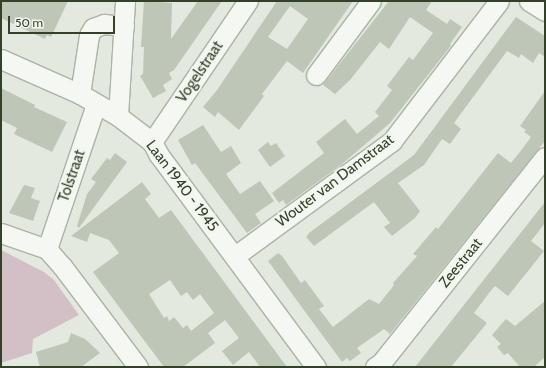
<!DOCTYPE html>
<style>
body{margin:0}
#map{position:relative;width:546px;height:368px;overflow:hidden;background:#e3e9df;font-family:Cabin,sans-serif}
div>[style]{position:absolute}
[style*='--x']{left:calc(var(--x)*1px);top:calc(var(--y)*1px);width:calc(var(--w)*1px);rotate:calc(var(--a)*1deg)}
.green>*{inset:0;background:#d3c0c6}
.building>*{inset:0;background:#bdc6b7}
.roads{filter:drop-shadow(1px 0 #aab3a4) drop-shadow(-1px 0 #aab3a4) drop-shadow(0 1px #aab3a4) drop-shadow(0 -1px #aab3a4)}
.minor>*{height:19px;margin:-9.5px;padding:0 9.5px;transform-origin:9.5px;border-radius:9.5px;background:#f4f7f2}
span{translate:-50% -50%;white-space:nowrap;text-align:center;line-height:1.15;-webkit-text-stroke:4px #f2f6ef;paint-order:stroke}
.street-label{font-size:15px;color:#324128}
.frame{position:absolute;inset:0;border:2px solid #324128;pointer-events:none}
.scale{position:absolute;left:8px;top:16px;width:107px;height:18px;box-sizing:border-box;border:2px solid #324128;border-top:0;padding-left:5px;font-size:12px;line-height:14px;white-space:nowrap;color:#324128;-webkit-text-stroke:3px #f2f6ef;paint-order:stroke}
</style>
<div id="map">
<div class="green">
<div style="clip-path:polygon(1px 250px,44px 272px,54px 280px,79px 315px,33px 339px,32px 353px,1px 363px)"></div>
</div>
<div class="building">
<div style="clip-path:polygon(1px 1px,68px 1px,51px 37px,47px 35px,45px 39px,1px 18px)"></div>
<div style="clip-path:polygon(144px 1px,172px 3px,171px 39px,198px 1px,222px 1px,174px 70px,169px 73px,172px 79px,163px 85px,166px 91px,153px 98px,140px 76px,143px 74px,144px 47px,141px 47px)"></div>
<div style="clip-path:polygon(evenodd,277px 1px,353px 1px,303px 73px,287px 61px,262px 94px,264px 96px,239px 130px,218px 112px,215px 117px,203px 107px,217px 90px,277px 1px,290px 6px,308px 19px,287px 49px,268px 37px,290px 6px)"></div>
<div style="clip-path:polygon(389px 1px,432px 1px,426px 10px,447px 24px,450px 19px,462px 27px,450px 44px,451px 45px,450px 47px,390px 123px,341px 165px,286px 205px,283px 200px,279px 203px,272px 193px,324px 153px,316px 142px,345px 119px,357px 134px,379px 116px,375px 112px,392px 90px,387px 86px,409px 57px,413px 60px,433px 33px,410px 17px,389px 49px,380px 42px,350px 80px,335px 94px,323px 85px)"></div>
<div style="clip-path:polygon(516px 17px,545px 36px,545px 57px,539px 53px,533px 63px,521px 54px,519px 58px,507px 51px,454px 123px,461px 129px,450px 144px,442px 139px,424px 165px,398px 183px,420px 211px,415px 218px,392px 236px,384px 227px,390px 223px,374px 202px,314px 246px,306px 237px,309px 233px,414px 155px)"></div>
<div style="clip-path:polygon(1px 88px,35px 105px,34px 107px,67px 122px,52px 152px,14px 134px,17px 128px,1px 120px)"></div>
<div style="clip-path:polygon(545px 91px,545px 141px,390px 334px,384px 329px,357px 348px,361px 353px,350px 361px,347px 358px,342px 362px,268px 261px,278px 253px,282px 256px,301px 283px,305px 280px,324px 306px,319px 309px,333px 327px,369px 299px,379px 304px,394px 285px,393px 283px,417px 256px,413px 254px,436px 227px,438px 229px,498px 153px,511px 163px,523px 148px,531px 137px,524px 132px,526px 130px,520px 126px)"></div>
<div style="clip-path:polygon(203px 125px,221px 152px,231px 146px,241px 163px,226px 174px,240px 194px,260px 181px,274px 201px,255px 214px,261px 223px,247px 233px,195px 163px,192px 165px,178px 140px)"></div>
<div style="clip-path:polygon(268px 142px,271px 146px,276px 143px,285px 156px,270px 167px,258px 150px)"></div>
<div style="clip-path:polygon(115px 153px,127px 162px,79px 228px,77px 226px,87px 194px,96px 182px,91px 179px,107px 158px,110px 160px)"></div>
<div style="clip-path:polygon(evenodd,142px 182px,151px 194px,145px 199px,159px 218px,171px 210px,287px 367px,260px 367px,249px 352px,233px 365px,222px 351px,239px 338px,225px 320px,208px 333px,215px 343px,183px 367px,164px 367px,93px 272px,119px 253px,109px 240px,90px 233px,87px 242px,71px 236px,142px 182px,170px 280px,181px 296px,187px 292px,193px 300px,200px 294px,214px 313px,191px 331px,187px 325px,183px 328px,174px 317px,169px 321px,167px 316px,164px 318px,149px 294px,170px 280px)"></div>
<div style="clip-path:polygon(24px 185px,35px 188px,31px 198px,40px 201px,33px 221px,9px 213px)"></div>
<div style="clip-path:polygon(545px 202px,545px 223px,531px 241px,544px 251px,508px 296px,495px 286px,489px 293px,474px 313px,487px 323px,451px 367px,415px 367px)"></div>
<div style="clip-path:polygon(545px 301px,545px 357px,534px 367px,520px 367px,508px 353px,504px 355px,497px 347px,501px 344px,492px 335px,506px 319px,515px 326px)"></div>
<div style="clip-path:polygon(71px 333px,85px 339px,100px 353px,81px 367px,40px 367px,36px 352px,68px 342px)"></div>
</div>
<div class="roads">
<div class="minor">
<div style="--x:529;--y:1;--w:19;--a:32"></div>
<div style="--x:1;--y:59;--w:86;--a:23.9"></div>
<div style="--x:80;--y:94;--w:44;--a:30.1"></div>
<div style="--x:118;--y:116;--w:43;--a:37.4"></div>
<div style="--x:152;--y:142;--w:15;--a:62"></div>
<div style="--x:159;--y:155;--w:264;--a:53.5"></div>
<div style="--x:316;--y:75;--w:92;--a:-53.4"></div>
<div style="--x:80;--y:94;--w:60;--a:-81.3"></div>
<div style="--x:89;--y:35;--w:8;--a:-60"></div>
<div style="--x:93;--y:28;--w:12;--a:-20"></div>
<div style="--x:104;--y:24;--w:20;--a:6"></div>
<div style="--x:118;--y:116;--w:115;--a:-86.5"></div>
<div style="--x:152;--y:142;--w:171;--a:-55.8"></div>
<div style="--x:1;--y:233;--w:49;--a:19.2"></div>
<div style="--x:47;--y:249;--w:23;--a:49"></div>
<div style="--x:62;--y:266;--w:126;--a:53"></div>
<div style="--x:47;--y:249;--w:153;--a:-71.3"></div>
<div style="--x:235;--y:256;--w:195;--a:-36.2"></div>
<div style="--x:392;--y:141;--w:176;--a:-52.6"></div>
<div style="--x:375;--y:367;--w:7;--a:-34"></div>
<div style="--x:381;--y:363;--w:263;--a:-51.5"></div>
</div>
</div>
<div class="street-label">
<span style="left:200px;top:72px;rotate:-56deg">Vogelstraat</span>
<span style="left:72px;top:176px;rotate:-71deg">Tolstraat</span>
<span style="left:335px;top:181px;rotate:-37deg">Wouter van Damstraat</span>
<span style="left:182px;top:186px;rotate:53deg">Laan 1940 - 1945</span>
<span style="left:461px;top:263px;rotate:-51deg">Zeestraat</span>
</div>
<div class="frame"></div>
<div class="scale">50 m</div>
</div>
